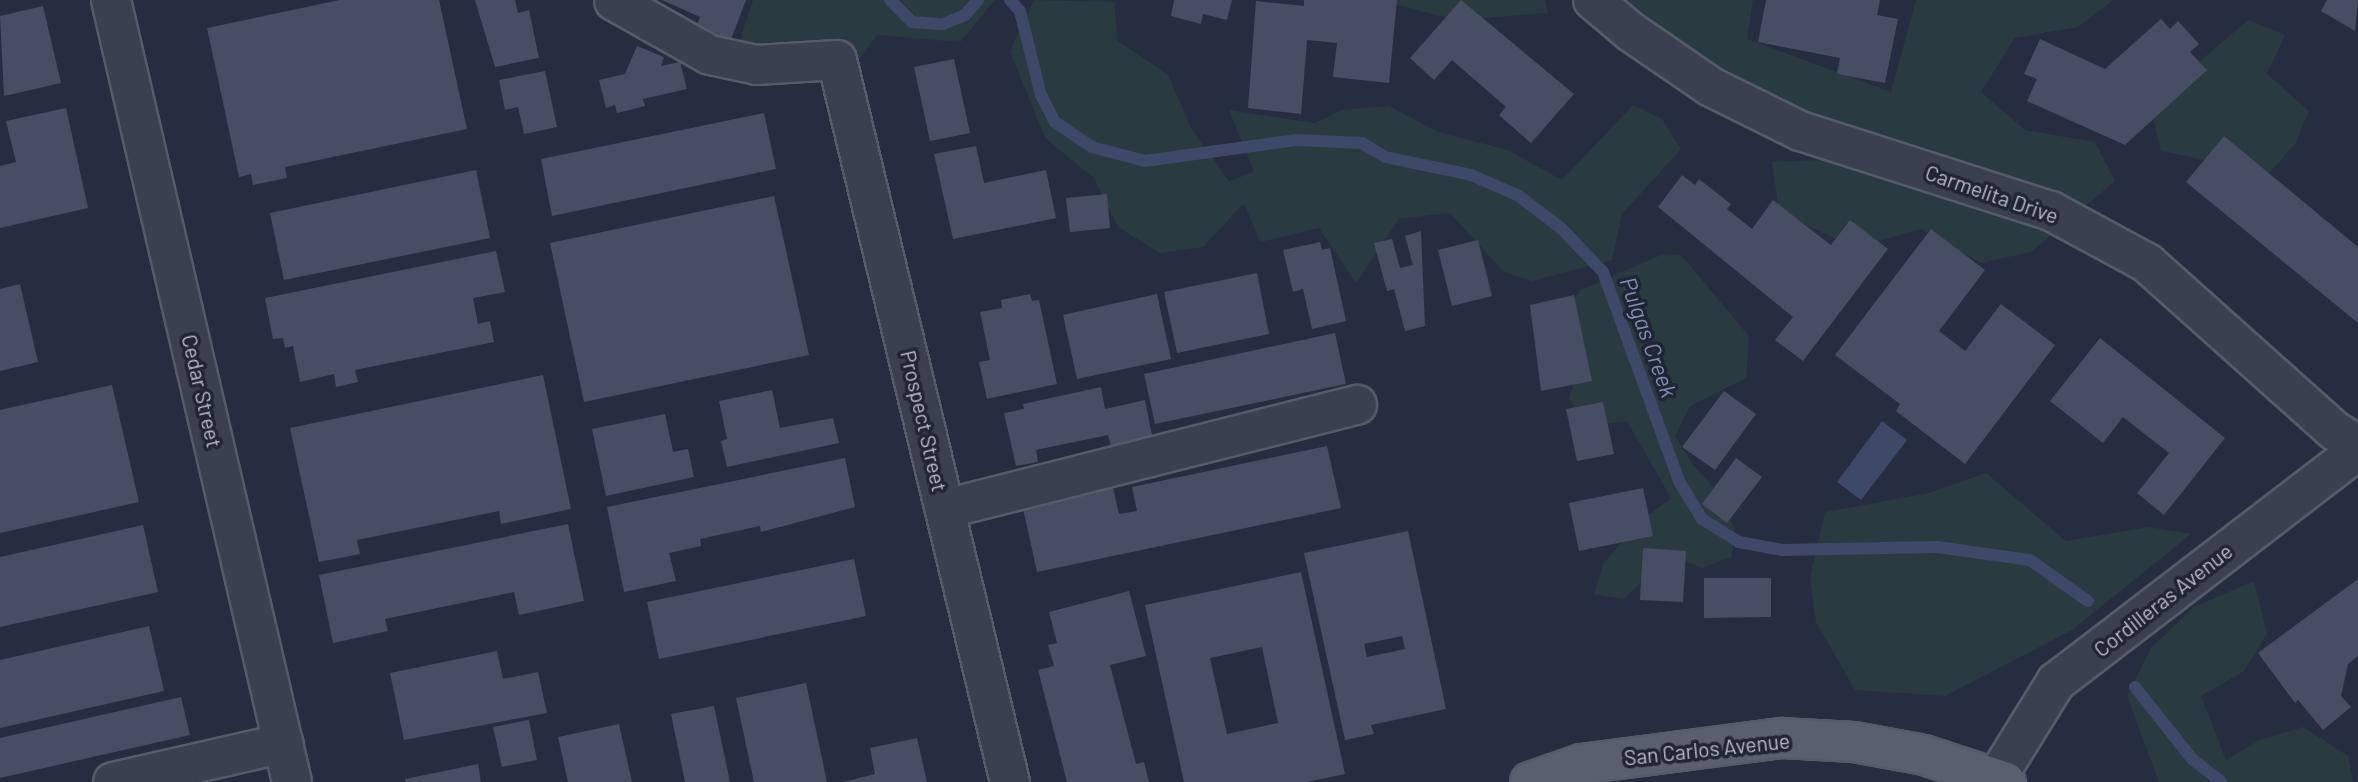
<!DOCTYPE html>
<style>
body{margin:0}
#map{position:relative;width:2358px;height:782px;overflow:hidden;background:#272d40;font-family:Barlow,sans-serif}
div>[style]{position:absolute}
[style*='--x']{left:calc(var(--x)*1px);top:calc(var(--y)*1px);width:calc(var(--w)*1px);rotate:calc(var(--a)*1deg)}
.green>*{inset:0;background:#293a41}
.water>*{inset:0;background:#3e4868}
.stream>*{height:12px;margin:-6px;padding:0 6px;transform-origin:6px;border-radius:6px;background:#3e4868}
.building>*{inset:0;background:#474d62}
.roads{filter:drop-shadow(2px 0 #565b6a) drop-shadow(-2px 0 #565b6a) drop-shadow(0 2px #565b6a) drop-shadow(0 -2px #565b6a)}
.minor>*{height:38px;margin:-19px;padding:0 19px;transform-origin:19px;border-radius:19px;background:#3b4050}
.major>*{height:38px;margin:-19px;padding:0 19px;transform-origin:19px;border-radius:19px;background:#5a5f70}
span{translate:-50% -50%;white-space:nowrap;text-align:center;line-height:1.15;-webkit-text-stroke:7px #202535;paint-order:stroke}
.street-label{font-size:21px;color:#b8bcca}
.water-label{font-size:23px;color:#818db0;font-style:italic}
</style>
<div id="map">
<div class="green">
<div style="clip-path:polygon(753px 0,995px 0,960px 42px,877px 35px,856px 64px,739px 42px)"></div>
<div style="clip-path:polygon(1034px 0,1114px 2px,1118px 41px,1168px 75px,1192px 130px,1229px 181px,1254px 172px,1229px 110px,1315px 123px,1342px 110px,1389px 106px,1438px 132px,1508px 150px,1562px 180px,1633px 105px,1662px 119px,1681px 149px,1622px 214px,1612px 260px,1532px 281px,1504px 272px,1450px 213px,1399px 219px,1356px 283px,1319px 228px,1260px 242px,1244px 203px,1203px 247px,1160px 253px,1118px 227px,1094px 178px,1045px 138px,1010px 51px)"></div>
<div style="clip-path:polygon(1378px 0,1545px 0,1548px 13px,1456px 20px)"></div>
<div style="clip-path:polygon(1627px 0,1753px 0,1747px 39px,1891px 92px,1916px 0,2113px 0,2078px 27px,2015px 38px,1981px 92px,2025px 130px,2095px 142px,2115px 181px,2031px 252px,1981px 263px,1921px 229px,1855px 248px,1779px 212px,1772px 162px,1842px 159px,1822px 121px,1684px 47px)"></div>
<div style="clip-path:polygon(2248px 20px,2285px 35px,2267px 74px,2309px 111px,2295px 144px,2264px 179px,2216px 162px,2161px 151px,2150px 104px)"></div>
<div style="clip-path:polygon(1663px 254px,1681px 255px,1749px 336px,1746px 378px,1690px 406px,1675px 436px,1693px 465px,1721px 495px,1736px 534px,1731px 557px,1702px 568px,1672px 555px,1623px 599px,1594px 594px,1603px 564px,1637px 524px,1671px 498px,1627px 421px,1585px 426px,1569px 398px,1581px 364px,1564px 312px,1581px 290px)"></div>
<div style="clip-path:polygon(1986px 473px,2066px 541px,2149px 527px,2191px 534px,2072px 630px,1945px 696px,1855px 690px,1816px 622px,1810px 578px,1825px 512px,1929px 493px)"></div>
<div style="clip-path:polygon(2254px 581px,2267px 634px,2244px 671px,2201px 696px,2226px 760px,2260px 740px,2303px 727px,2348px 756px,2353px 782px,2159px 782px,2127px 696px,2151px 648px,2194px 607px)"></div>
</div>
<div class="water">
<div style="clip-path:polygon(1882px 421px,1907px 440px,1861px 500px,1837px 482px)"></div>
</div>
<div class="stream">
<div style="--x:890;--y:0;--w:31;--a:45"></div>
<div style="--x:912;--y:22;--w:31;--a:4"></div>
<div style="--x:943;--y:24;--w:24;--a:-22"></div>
<div style="--x:965;--y:15;--w:20;--a:-49"></div>
<div style="--x:1010;--y:0;--w:15;--a:48"></div>
<div style="--x:1020;--y:11;--w:87;--a:76"></div>
<div style="--x:1041;--y:95;--w:30;--a:63"></div>
<div style="--x:1055;--y:122;--w:45;--a:34"></div>
<div style="--x:1092;--y:147;--w:55;--a:14.8"></div>
<div style="--x:1145;--y:161;--w:152;--a:-7.9"></div>
<div style="--x:1296;--y:140;--w:66;--a:2.6"></div>
<div style="--x:1362;--y:143;--w:27;--a:31"></div>
<div style="--x:1385;--y:157;--w:88;--a:11.8"></div>
<div style="--x:1471;--y:175;--w:52;--a:23.6"></div>
<div style="--x:1519;--y:196;--w:54;--a:37.5"></div>
<div style="--x:1562;--y:229;--w:59;--a:46.4"></div>
<div style="--x:1603;--y:272;--w:225;--a:70"></div>
<div style="--x:1680;--y:483;--w:42;--a:58.6"></div>
<div style="--x:1702;--y:519;--w:44;--a:31.9"></div>
<div style="--x:1739;--y:542;--w:44;--a:10.5"></div>
<div style="--x:1782;--y:550;--w:155;--a:-1.1"></div>
<div style="--x:1937;--y:547;--w:94;--a:8"></div>
<div style="--x:2030;--y:560;--w:71;--a:35.3"></div>
<div style="--x:2135;--y:687;--w:92;--a:51.6"></div>
<div style="--x:2192;--y:759;--w:37;--a:38"></div>
</div>
<div class="building">
<div style="clip-path:polygon(340px 0,439px 0,467px 129px,285px 167px,287px 178px,253px 185px,251px 174px,239px 177px,207px 28px)"></div>
<div style="clip-path:polygon(475px 0,515px 0,518px 13px,529px 10px,539px 58px,495px 67px)"></div>
<div style="clip-path:polygon(662px 0,746px 0,730px 42px,696px 27px,700px 17px)"></div>
<div style="clip-path:polygon(1174px 0,1232px 0,1227px 20px,1203px 14px,1201px 24px,1171px 16px)"></div>
<div style="clip-path:polygon(1304px 0,1397px 0,1389px 83px,1333px 77px,1337px 43px,1307px 40px,1301px 114px,1248px 108px,1256px 1px,1304px 6px)"></div>
<div style="clip-path:polygon(1461px 0,1574px 94px,1531px 143px,1499px 115px,1506px 107px,1452px 60px,1434px 80px,1410px 58px)"></div>
<div style="clip-path:polygon(1766px 0,1880px 0,1877px 15px,1898px 19px,1885px 83px,1837px 74px,1840px 58px,1758px 42px)"></div>
<div style="clip-path:polygon(2327px 0,2358px 0,2355px 31px,2321px 11px)"></div>
<div style="clip-path:polygon(43px 6px,61px 83px,4px 96px,0 16px)"></div>
<div style="clip-path:polygon(2161px 19px,2170px 29px,2178px 21px,2199px 44px,2190px 52px,2207px 70px,2125px 145px,2027px 101px,2037px 79px,2024px 74px,2040px 39px,2105px 69px)"></div>
<div style="clip-path:polygon(637px 46px,664px 57px,661px 66px,680px 62px,687px 89px,643px 99px,645px 106px,617px 113px,615px 105px,606px 108px,599px 80px,625px 74px)"></div>
<div style="clip-path:polygon(954px 59px,970px 133px,930px 141px,914px 67px)"></div>
<div style="clip-path:polygon(545px 71px,557px 127px,524px 134px,518px 107px,505px 110px,499px 80px)"></div>
<div style="clip-path:polygon(66px 108px,88px 208px,0 228px,0 166px,16px 162px,6px 121px)"></div>
<div style="clip-path:polygon(764px 113px,776px 169px,552px 216px,541px 159px)"></div>
<div style="clip-path:polygon(2224px 136px,2358px 247px,2358px 323px,2186px 182px)"></div>
<div style="clip-path:polygon(976px 146px,984px 183px,1046px 170px,1056px 218px,953px 239px,934px 154px)"></div>
<div style="clip-path:polygon(476px 170px,490px 238px,284px 280px,270px 213px)"></div>
<div style="clip-path:polygon(1682px 175px,1695px 185px,1699px 179px,1731px 204px,1727px 209px,1752px 229px,1773px 200px,1831px 245px,1850px 220px,1888px 249px,1803px 361px,1775px 340px,1793px 317px,1658px 207px)"></div>
<div style="clip-path:polygon(1107px 194px,1110px 228px,1070px 232px,1066px 198px)"></div>
<div style="clip-path:polygon(774px 196px,809px 355px,584px 402px,550px 243px)"></div>
<div style="clip-path:polygon(1931px 229px,1985px 270px,1939px 331px,1965px 351px,2001px 304px,2055px 345px,1965px 464px,1896px 411px,1900px 404px,1835px 355px)"></div>
<div style="clip-path:polygon(1421px 231px,1425px 326px,1405px 331px,1394px 289px,1387px 291px,1374px 243px,1392px 239px,1400px 268px,1413px 265px,1405px 236px)"></div>
<div style="clip-path:polygon(1478px 240px,1492px 296px,1452px 306px,1438px 250px)"></div>
<div style="clip-path:polygon(1320px 242px,1322px 250px,1330px 248px,1346px 321px,1312px 329px,1303px 289px,1293px 292px,1283px 250px)"></div>
<div style="clip-path:polygon(496px 251px,505px 292px,473px 298px,478px 324px,490px 321px,494px 342px,355px 370px,358px 382px,336px 387px,334px 374px,300px 382px,293px 346px,285px 348px,283px 338px,273px 339px,265px 298px)"></div>
<div style="clip-path:polygon(1257px 273px,1269px 334px,1177px 353px,1164px 292px)"></div>
<div style="clip-path:polygon(20px 284px,38px 362px,0 371px,0 289px)"></div>
<div style="clip-path:polygon(1030px 294px,1032px 301px,1039px 300px,1057px 384px,987px 399px,979px 362px,990px 360px,980px 312px,1002px 308px,1001px 300px)"></div>
<div style="clip-path:polygon(1157px 294px,1171px 359px,1077px 379px,1063px 315px)"></div>
<div style="clip-path:polygon(1574px 295px,1592px 381px,1541px 391px,1530px 305px)"></div>
<div style="clip-path:polygon(1335px 333px,1346px 384px,1155px 424px,1144px 374px)"></div>
<div style="clip-path:polygon(2100px 338px,2225px 438px,2164px 515px,2137px 493px,2169px 453px,2123px 417px,2103px 443px,2050px 401px)"></div>
<div style="clip-path:polygon(543px 375px,571px 509px,501px 524px,499px 511px,357px 540px,360px 554px,319px 562px,290px 428px)"></div>
<div style="clip-path:polygon(112px 385px,139px 502px,0 533px,0 410px)"></div>
<div style="clip-path:polygon(1101px 387px,1105px 409px,1145px 400px,1154px 445px,1113px 454px,1108px 435px,1036px 450px,1038px 462px,1016px 466px,1004px 413px,1024px 409px,1023px 404px)"></div>
<div style="clip-path:polygon(772px 390px,780px 428px,833px 418px,839px 443px,727px 467px,721px 441px,727px 439px,719px 401px)"></div>
<div style="clip-path:polygon(1724px 391px,1756px 414px,1715px 470px,1682px 447px)"></div>
<div style="clip-path:polygon(1603px 402px,1614px 454px,1577px 461px,1566px 409px)"></div>
<div style="clip-path:polygon(665px 414px,673px 452px,688px 449px,694px 477px,606px 496px,592px 429px)"></div>
<div style="clip-path:polygon(1327px 446px,1341px 508px,1037px 572px,1023px 508px,1113px 488px,1119px 514px,1137px 511px,1132px 487px)"></div>
<div style="clip-path:polygon(845px 458px,855px 507px,761px 532px,760px 526px,700px 539px,701px 546px,669px 553px,676px 581px,624px 592px,607px 507px)"></div>
<div style="clip-path:polygon(1736px 458px,1762px 477px,1727px 523px,1702px 504px)"></div>
<div style="clip-path:polygon(1643px 488px,1653px 536px,1579px 551px,1569px 503px)"></div>
<div style="clip-path:polygon(568px 524px,584px 601px,519px 615px,514px 592px,385px 619px,388px 631px,333px 643px,319px 575px)"></div>
<div style="clip-path:polygon(143px 525px,158px 592px,0 627px,0 557px)"></div>
<div style="clip-path:polygon(evenodd,1408px 531px,1446px 709px,1371px 725px,1374px 734px,1345px 740px,1304px 553px,1408px 531px,1402px 636px,1405px 649px,1367px 657px,1364px 644px,1402px 636px)"></div>
<div style="clip-path:polygon(1643px 548px,1686px 551px,1683px 602px,1640px 600px)"></div>
<div style="clip-path:polygon(854px 559px,866px 616px,659px 659px,647px 602px)"></div>
<div style="clip-path:polygon(evenodd,1301px 572px,1345px 774px,1307px 782px,1184px 782px,1145px 605px,1301px 572px,1262px 647px,1278px 723px,1227px 734px,1210px 658px,1262px 647px)"></div>
<div style="clip-path:polygon(1704px 578px,1771px 578px,1771px 617px,1704px 618px)"></div>
<div style="clip-path:polygon(2358px 579px,2358px 656px,2348px 664px,2341px 696px,2351px 707px,2323px 730px,2298px 700px,2295px 703px,2258px 653px)"></div>
<div style="clip-path:polygon(1129px 591px,1146px 656px,1110px 665px,1136px 764px,1144px 762px,1149px 782px,1067px 782px,1038px 670px,1054px 666px,1048px 645px,1057px 643px,1049px 612px)"></div>
<div style="clip-path:polygon(149px 626px,164px 691px,0 728px,0 660px)"></div>
<div style="clip-path:polygon(497px 651px,503px 679px,538px 672px,547px 713px,404px 740px,390px 673px)"></div>
<div style="clip-path:polygon(806px 683px,827px 782px,754px 782px,736px 698px)"></div>
<div style="clip-path:polygon(181px 697px,190px 735px,0 778px,0 738px)"></div>
<div style="clip-path:polygon(714px 706px,730px 782px,685px 782px,671px 714px)"></div>
<div style="clip-path:polygon(529px 720px,537px 760px,502px 767px,493px 727px)"></div>
<div style="clip-path:polygon(619px 724px,632px 782px,568px 782px,558px 737px)"></div>
<div style="clip-path:polygon(917px 738px,927px 782px,843px 782px,875px 774px,870px 748px)"></div>
<div style="clip-path:polygon(478px 764px,481px 782px,406px 782px,405px 779px)"></div>
</div>
<div class="roads">
<div class="minor">
<div style="--x:111;--y:0;--w:803;--a:76.97"></div>
<div style="--x:1593;--y:0;--w:50;--a:40.1"></div>
<div style="--x:1631;--y:32;--w:97;--a:34.5"></div>
<div style="--x:1711;--y:87;--w:99;--a:26.3"></div>
<div style="--x:1800;--y:131;--w:263;--a:17.7"></div>
<div style="--x:2051;--y:211;--w:109;--a:28.4"></div>
<div style="--x:2147;--y:263;--w:252;--a:41.8"></div>
<div style="--x:2335;--y:431;--w:27;--a:31"></div>
<div style="--x:614;--y:1;--w:110;--a:29.4"></div>
<div style="--x:710;--y:55;--w:48;--a:12"></div>
<div style="--x:757;--y:65;--w:80;--a:-3.6"></div>
<div style="--x:837;--y:60;--w:742;--a:76.53"></div>
<div style="--x:945;--y:509;--w:425;--a:-14.2"></div>
<div style="--x:1997;--y:777;--w:112;--a:-58.2"></div>
<div style="--x:2056;--y:682;--w:381;--a:-37.5"></div>
<div style="--x:113;--y:782;--w:175;--a:-12.8"></div>
</div>
<div class="major">
<div style="--x:1530;--y:782;--w:54;--a:-19.4"></div>
<div style="--x:1581;--y:764;--w:203;--a:-7.4"></div>
<div style="--x:1782;--y:738;--w:72;--a:3.2"></div>
<div style="--x:1854;--y:742;--w:71;--a:10.5"></div>
<div style="--x:1924;--y:755;--w:86;--a:18.2"></div>
</div>
</div>
<div class="street-label">
<span style="left:1992px;top:194px;rotate:19deg">Carmelita Drive</span>
<span style="left:202px;top:391px;rotate:77deg">Cedar Street</span>
<span style="left:924px;top:421px;rotate:77deg">Prospect Street</span>
<span style="left:2163px;top:600px;rotate:-38deg">Cordilleras Avenue</span>
<span style="left:1707px;top:749px;rotate:-6deg">San Carlos Avenue</span>
</div>
<div class="water-label">
<span style="left:1649px;top:337px;rotate:70deg">Pulgas Creek</span>
</div>
</div>
